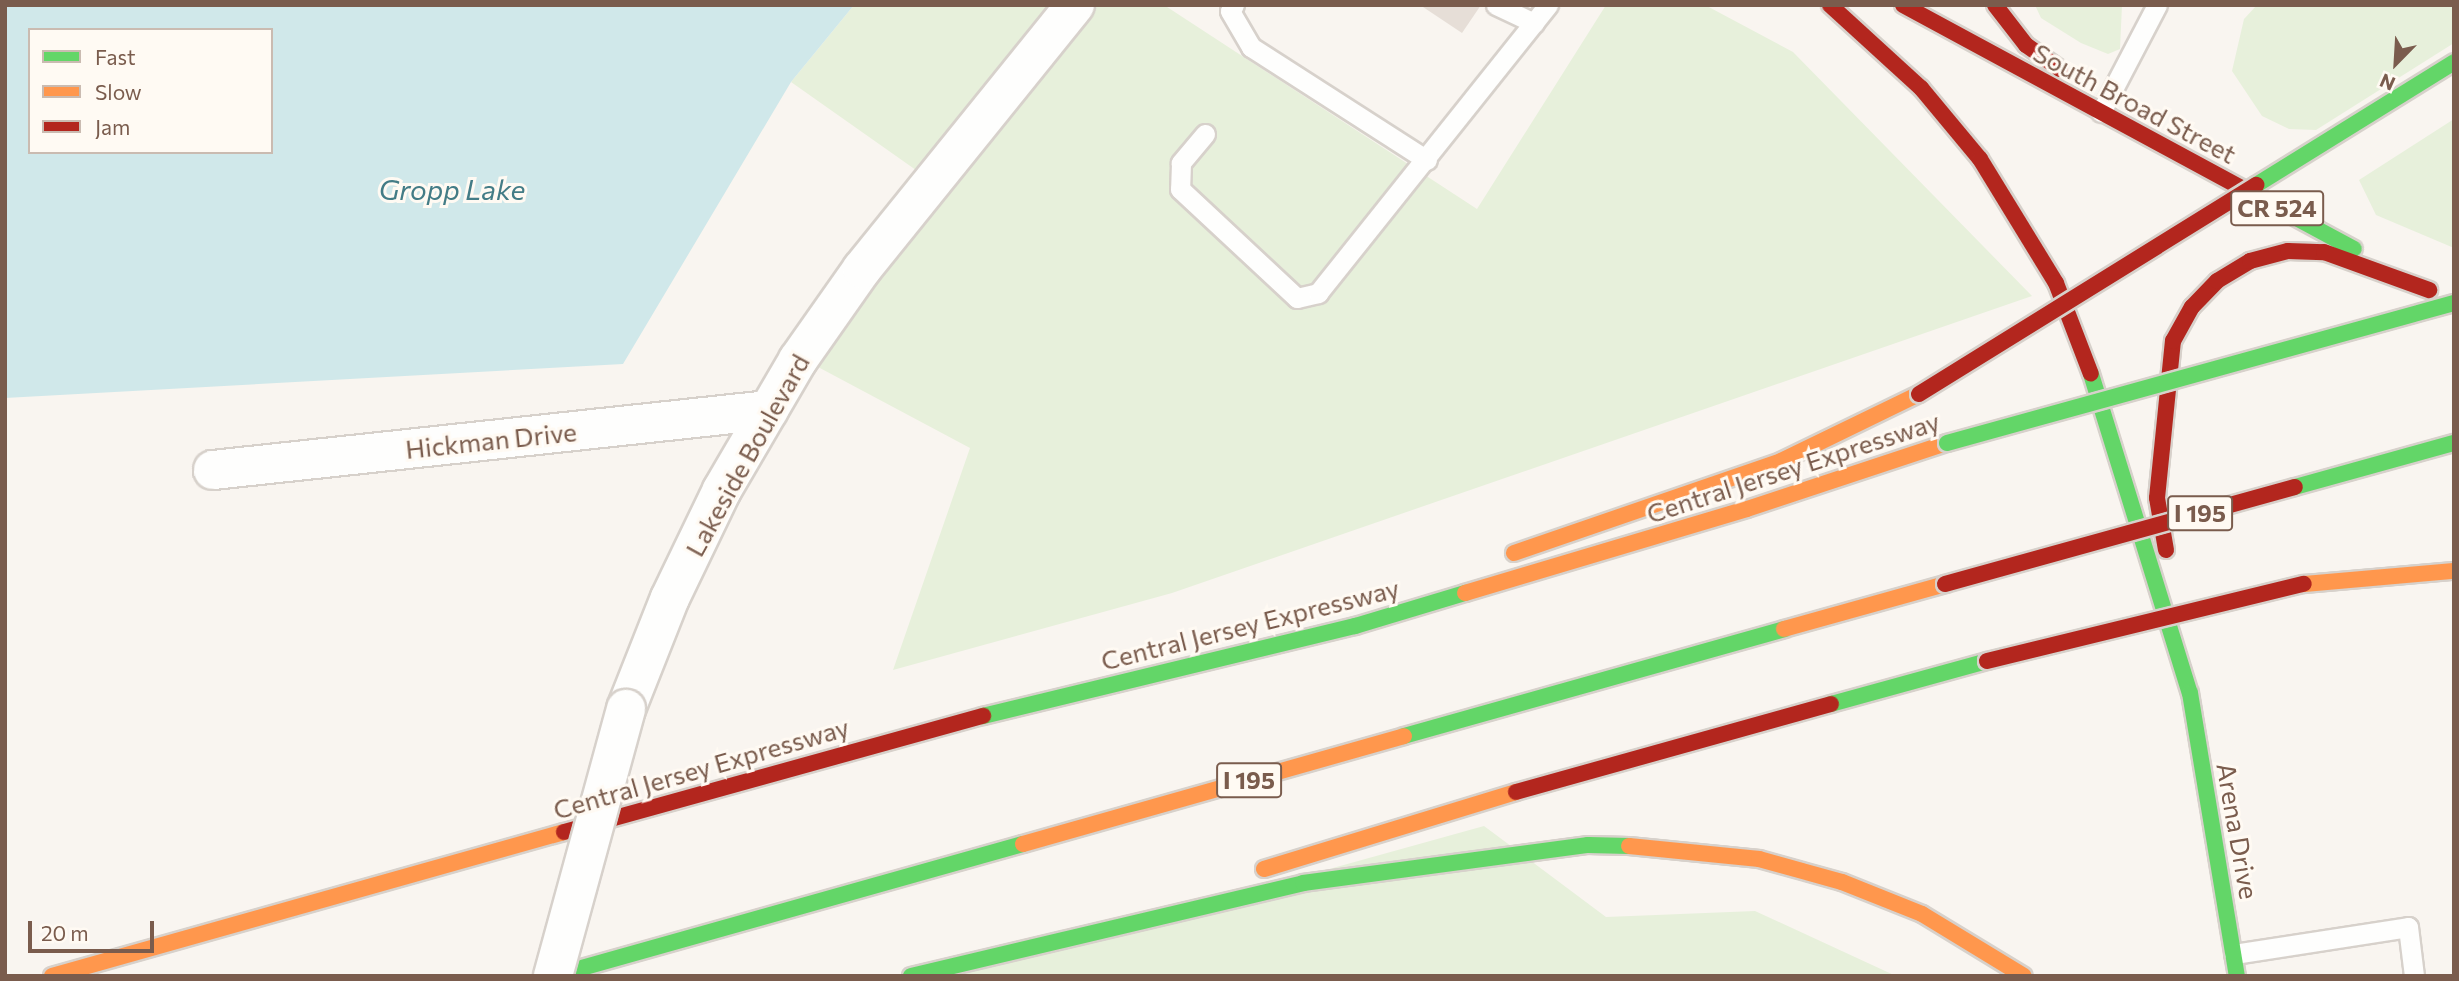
<!DOCTYPE html>
<style>
body{margin:0}
#map{position:relative;width:2459px;height:981px;overflow:hidden;background:#f9f5f0;font-family:Commissioner,sans-serif}
div>[style]{position:absolute}
[style*='--x']{left:calc(var(--x)*1px);top:calc(var(--y)*1px);width:calc(var(--w)*1px);rotate:calc(var(--a)*1deg)}
.green>*{inset:0;background:#e7f0db}
.water>*{inset:0;background:#d0e8ea}
.building>*{inset:0;background:#e6ded7}
.roads{filter:drop-shadow(2px 0 #d7d1cb) drop-shadow(-2px 0 #d7d1cb) drop-shadow(0 2px #d7d1cb) drop-shadow(0 -2px #d7d1cb)}
.lane>*{height:19px;margin:-9.5px;padding:0 9.5px;transform-origin:9.5px;border-radius:9.5px;background:#fefefd}
.street>*{height:38px;margin:-19px;padding:0 19px;transform-origin:19px;border-radius:19px;background:#fefefd}
.fast>*{height:16px;margin:-8px;padding:0 8px;transform-origin:8px;border-radius:8px;background:#63d668}
.slow>*{height:16px;margin:-8px;padding:0 8px;transform-origin:8px;border-radius:8px;background:#ff974d}
.jam>*{height:16px;margin:-8px;padding:0 8px;transform-origin:8px;border-radius:8px;background:#b3261e}
.bridges{filter:drop-shadow(2px 0 #d7d1cb) drop-shadow(-2px 0 #d7d1cb) drop-shadow(0 2px #d7d1cb) drop-shadow(0 -2px #d7d1cb)}
.street-bridge>*{height:38px;margin:-19px;padding:0 19px;transform-origin:19px;border-radius:19px;background:#fefefd}
.fast-bridge>*{height:16px;margin:-8px;padding:0 8px;transform-origin:8px;border-radius:8px;background:#63d668}
.slow-bridge>*{height:16px;margin:-8px;padding:0 8px;transform-origin:8px;border-radius:8px;background:#ff974d}
.jam-bridge>*{height:16px;margin:-8px;padding:0 8px;transform-origin:8px;border-radius:8px;background:#b3261e}
span{translate:-50% -50%;white-space:nowrap;text-align:center;line-height:1.15;-webkit-text-stroke:6px #fffaf3;paint-order:stroke}
.shield-label span{padding:2px 5px;background:#fffaf3;border:2px solid;border-radius:5px;-webkit-text-stroke-width:0}
.shield-label{font-size:24px;color:#7a5c4d;font-weight:700}
.street-label{font-size:26px;color:#7a5c4d}
.water-label{font-size:28px;color:#437c86;font-style:italic}
.frame{position:absolute;inset:0;border:7px solid #7a5c4d;pointer-events:none}
.legend{position:absolute;left:28px;top:28px;width:245px;height:126px;box-sizing:border-box;background:#fffaf3;border:2px solid #cabbb1;margin:0;padding:9px 12px;list-style:none;font-size:21px;color:#7a5c4d}
.legend li{display:flex;align-items:center;gap:14px;height:35px}
.legend b{width:35px;border:2px solid #cabbb1}
.north{position:absolute;left:2361px;top:28px;width:70px;height:70px;-webkit-text-stroke:5px #fffaf3;paint-order:stroke;rotate:204deg;font-size:19px;font-weight:700;line-height:28px;text-align:center;color:#7a5c4d}
.north::after{content:'';display:block;margin:auto;width:24px;height:32px;background:#7a5c4d;clip-path:polygon(50% 0,100% 100%,50% 72%,0 100%)}
.scale{position:absolute;left:28px;top:921px;width:126px;height:32px;box-sizing:border-box;border:4px solid #7a5c4d;border-top:0;padding-left:9px;font-size:21px;line-height:24px;white-space:nowrap;color:#7a5c4d;-webkit-text-stroke:5px #fffaf3;paint-order:stroke}
</style>
<div id="map">
<div class="green">
<div style="clip-path:polygon(854px 5px,1164px 5px,1477px 209px,1606px 5px,1705px 5px,1793px 52px,2032px 296px,1172px 593px,893px 670px,970px 448px,788px 351px,923px 175px,791px 82px)"></div>
<div style="clip-path:polygon(2035px 5px,2122px 5px,2120px 49px,2108px 54px,2081px 43px,2041px 18px)"></div>
<div style="clip-path:polygon(2257px 5px,2454px 5px,2454px 43px,2316px 130px,2289px 129px,2262px 116px,2232px 71px,2244px 19px)"></div>
<div style="clip-path:polygon(2454px 119px,2454px 248px,2376px 215px,2359px 180px)"></div>
<div style="clip-path:polygon(1484px 826px,1606px 917px,1755px 911px,1896px 976px,945px 976px)"></div>
</div>
<div class="water">
<div style="clip-path:polygon(evenodd,5px 5px,854px 5px,791px 82px,623px 364px,5px 398px,5px 5px,30px 30px,271px 30px,271px 152px,30px 152px,30px 30px)"></div>
</div>
<div class="building">
<div style="clip-path:polygon(1420px 5px,1481px 5px,1462px 33px)"></div>
</div>
<div class="roads">
<div class="lane">
<div style="--x:1234;--y:5;--w:7;--a:124"></div>
<div style="--x:1230;--y:11;--w:42;--a:59.7"></div>
<div style="--x:1251;--y:47;--w:209;--a:32.7"></div>
<div style="--x:1496;--y:5;--w:42;--a:25.3"></div>
<div style="--x:2101;--y:112;--w:121;--a:-62.4"></div>
<div style="--x:1205;--y:134;--w:38;--a:130"></div>
<div style="--x:1181;--y:163;--w:26;--a:92"></div>
<div style="--x:1180;--y:189;--w:160;--a:43"></div>
<div style="--x:1297;--y:298;--w:22;--a:-13"></div>
<div style="--x:1318;--y:293;--w:369;--a:-51.4"></div>
<div style="--x:2234;--y:954;--w:176;--a:-8.8"></div>
<div style="--x:2408;--y:927;--w:49;--a:83"></div>
</div>
<div class="street">
<div style="--x:213;--y:470;--w:559;--a:-6.16"></div>
<div style="--x:626;--y:709;--w:119;--a:-68.4"></div>
<div style="--x:670;--y:598;--w:120;--a:-64.3"></div>
<div style="--x:722;--y:490;--w:151;--a:-59.7"></div>
<div style="--x:798;--y:360;--w:111;--a:-54.9"></div>
<div style="--x:862;--y:269;--w:339;--a:-51.1"></div>
</div>
<div class="fast">
<div style="--x:2263;--y:200;--w:103;--a:28.3"></div>
<div style="--x:2091;--y:374;--w:334;--a:72.8"></div>
<div style="--x:2190;--y:693;--w:287;--a:80.6"></div>
<div style="--x:1831;--y:704;--w:162;--a:-15.4"></div>
<div style="--x:983;--y:716;--w:383;--a:-13.6"></div>
<div style="--x:1355;--y:626;--w:115;--a:-16.7"></div>
<div style="--x:1404;--y:736;--w:395;--a:-15.7"></div>
<div style="--x:553;--y:976;--w:488;--a:-15.7"></div>
<div style="--x:911;--y:976;--w:403;--a:-13.3"></div>
<div style="--x:1303;--y:883;--w:288;--a:-7.6"></div>
<div style="--x:1588;--y:845;--w:41;--a:1.4"></div>
</div>
<div class="slow">
<div style="--x:1514;--y:553;--w:282;--a:-19"></div>
<div style="--x:1781;--y:461;--w:153;--a:-25.9"></div>
<div style="--x:1465;--y:593;--w:294;--a:-16.6"></div>
<div style="--x:1747;--y:509;--w:211;--a:-18.3"></div>
<div style="--x:1784;--y:629;--w:167;--a:-15.6"></div>
<div style="--x:1023;--y:844;--w:396;--a:-15.8"></div>
<div style="--x:1629;--y:846;--w:131;--a:5.7"></div>
<div style="--x:1759;--y:859;--w:86;--a:15.5"></div>
<div style="--x:1842;--y:882;--w:86;--a:21.8"></div>
<div style="--x:1922;--y:914;--w:119;--a:31.3"></div>
<div style="--x:1264;--y:869;--w:264;--a:-17"></div>
<div style="--x:52;--y:976;--w:532;--a:-15.71"></div>
</div>
<div class="jam">
<div style="--x:1830;--y:5;--w:123;--a:42.4"></div>
<div style="--x:1921;--y:88;--w:92;--a:50.3"></div>
<div style="--x:1980;--y:159;--w:145;--a:58.5"></div>
<div style="--x:2056;--y:283;--w:97;--a:69"></div>
<div style="--x:1903;--y:5;--w:409;--a:28.4"></div>
<div style="--x:1995;--y:5;--w:51;--a:52.2"></div>
<div style="--x:2026;--y:45;--w:42;--a:35.2"></div>
<div style="--x:2166;--y:550;--w:53;--a:-99.8"></div>
<div style="--x:2157;--y:498;--w:158;--a:-84.2"></div>
<div style="--x:2173;--y:341;--w:39;--a:-61"></div>
<div style="--x:2192;--y:307;--w:36;--a:-46"></div>
<div style="--x:2217;--y:281;--w:39;--a:-31"></div>
<div style="--x:2250;--y:261;--w:39;--a:-15"></div>
<div style="--x:2288;--y:251;--w:36;--a:2"></div>
<div style="--x:2324;--y:252;--w:112;--a:19.9"></div>
<div style="--x:1516;--y:792;--w:327;--a:-15.6"></div>
<div style="--x:564;--y:832;--w:435;--a:-15.5"></div>
</div>
</div>
<div class="bridges">
<div class="street-bridge">
<div style="--x:553;--y:976;--w:277;--a:-74.7"></div>
</div>
<div class="fast-bridge">
<div style="--x:2256;--y:185;--w:233;--a:-31.8"></div>
<div style="--x:1947;--y:443;--w:526;--a:-15.44"></div>
<div style="--x:2295;--y:487;--w:165;--a:-15.5"></div>
</div>
<div class="slow-bridge">
<div style="--x:2304;--y:584;--w:151;--a:-5"></div>
</div>
<div class="jam-bridge">
<div style="--x:1919;--y:394;--w:397;--a:-31.8"></div>
<div style="--x:1945;--y:584;--w:363;--a:-15.5"></div>
<div style="--x:1987;--y:661;--w:326;--a:-13.7"></div>
</div>
</div>
<div class="shield-label">
<span style="left:2277px;top:208px">CR 524</span>
<span style="left:2200px;top:513px">I 195</span>
<span style="left:1249px;top:780px">I 195</span>
</div>
<div class="street-label">
<span style="left:2135px;top:103px;rotate:28deg">South Broad Street</span>
<span style="left:491px;top:440px;rotate:-6deg">Hickman Drive</span>
<span style="left:747px;top:455px;rotate:-61deg">Lakeside Boulevard</span>
<span style="left:1793px;top:467px;rotate:-18deg">Central Jersey Expressway</span>
<span style="left:1250px;top:624px;rotate:-14deg">Central Jersey Expressway</span>
<span style="left:701px;top:768px;rotate:-16deg">Central Jersey Expressway</span>
<span style="left:2238px;top:831px;rotate:80deg">Arena Drive</span>
</div>
<div class="water-label">
<span style="left:452px;top:189px">Gropp Lake</span>
</div>
<div class="frame"></div>
<ul class="legend">
<li><b style="height:9px;background:#63d668"></b>Fast</li>
<li><b style="height:9px;background:#ff974d"></b>Slow</li>
<li><b style="height:9px;background:#b3261e"></b>Jam</li>
</ul>
<div class="north">N</div>
<div class="scale">20 m</div>
</div>
